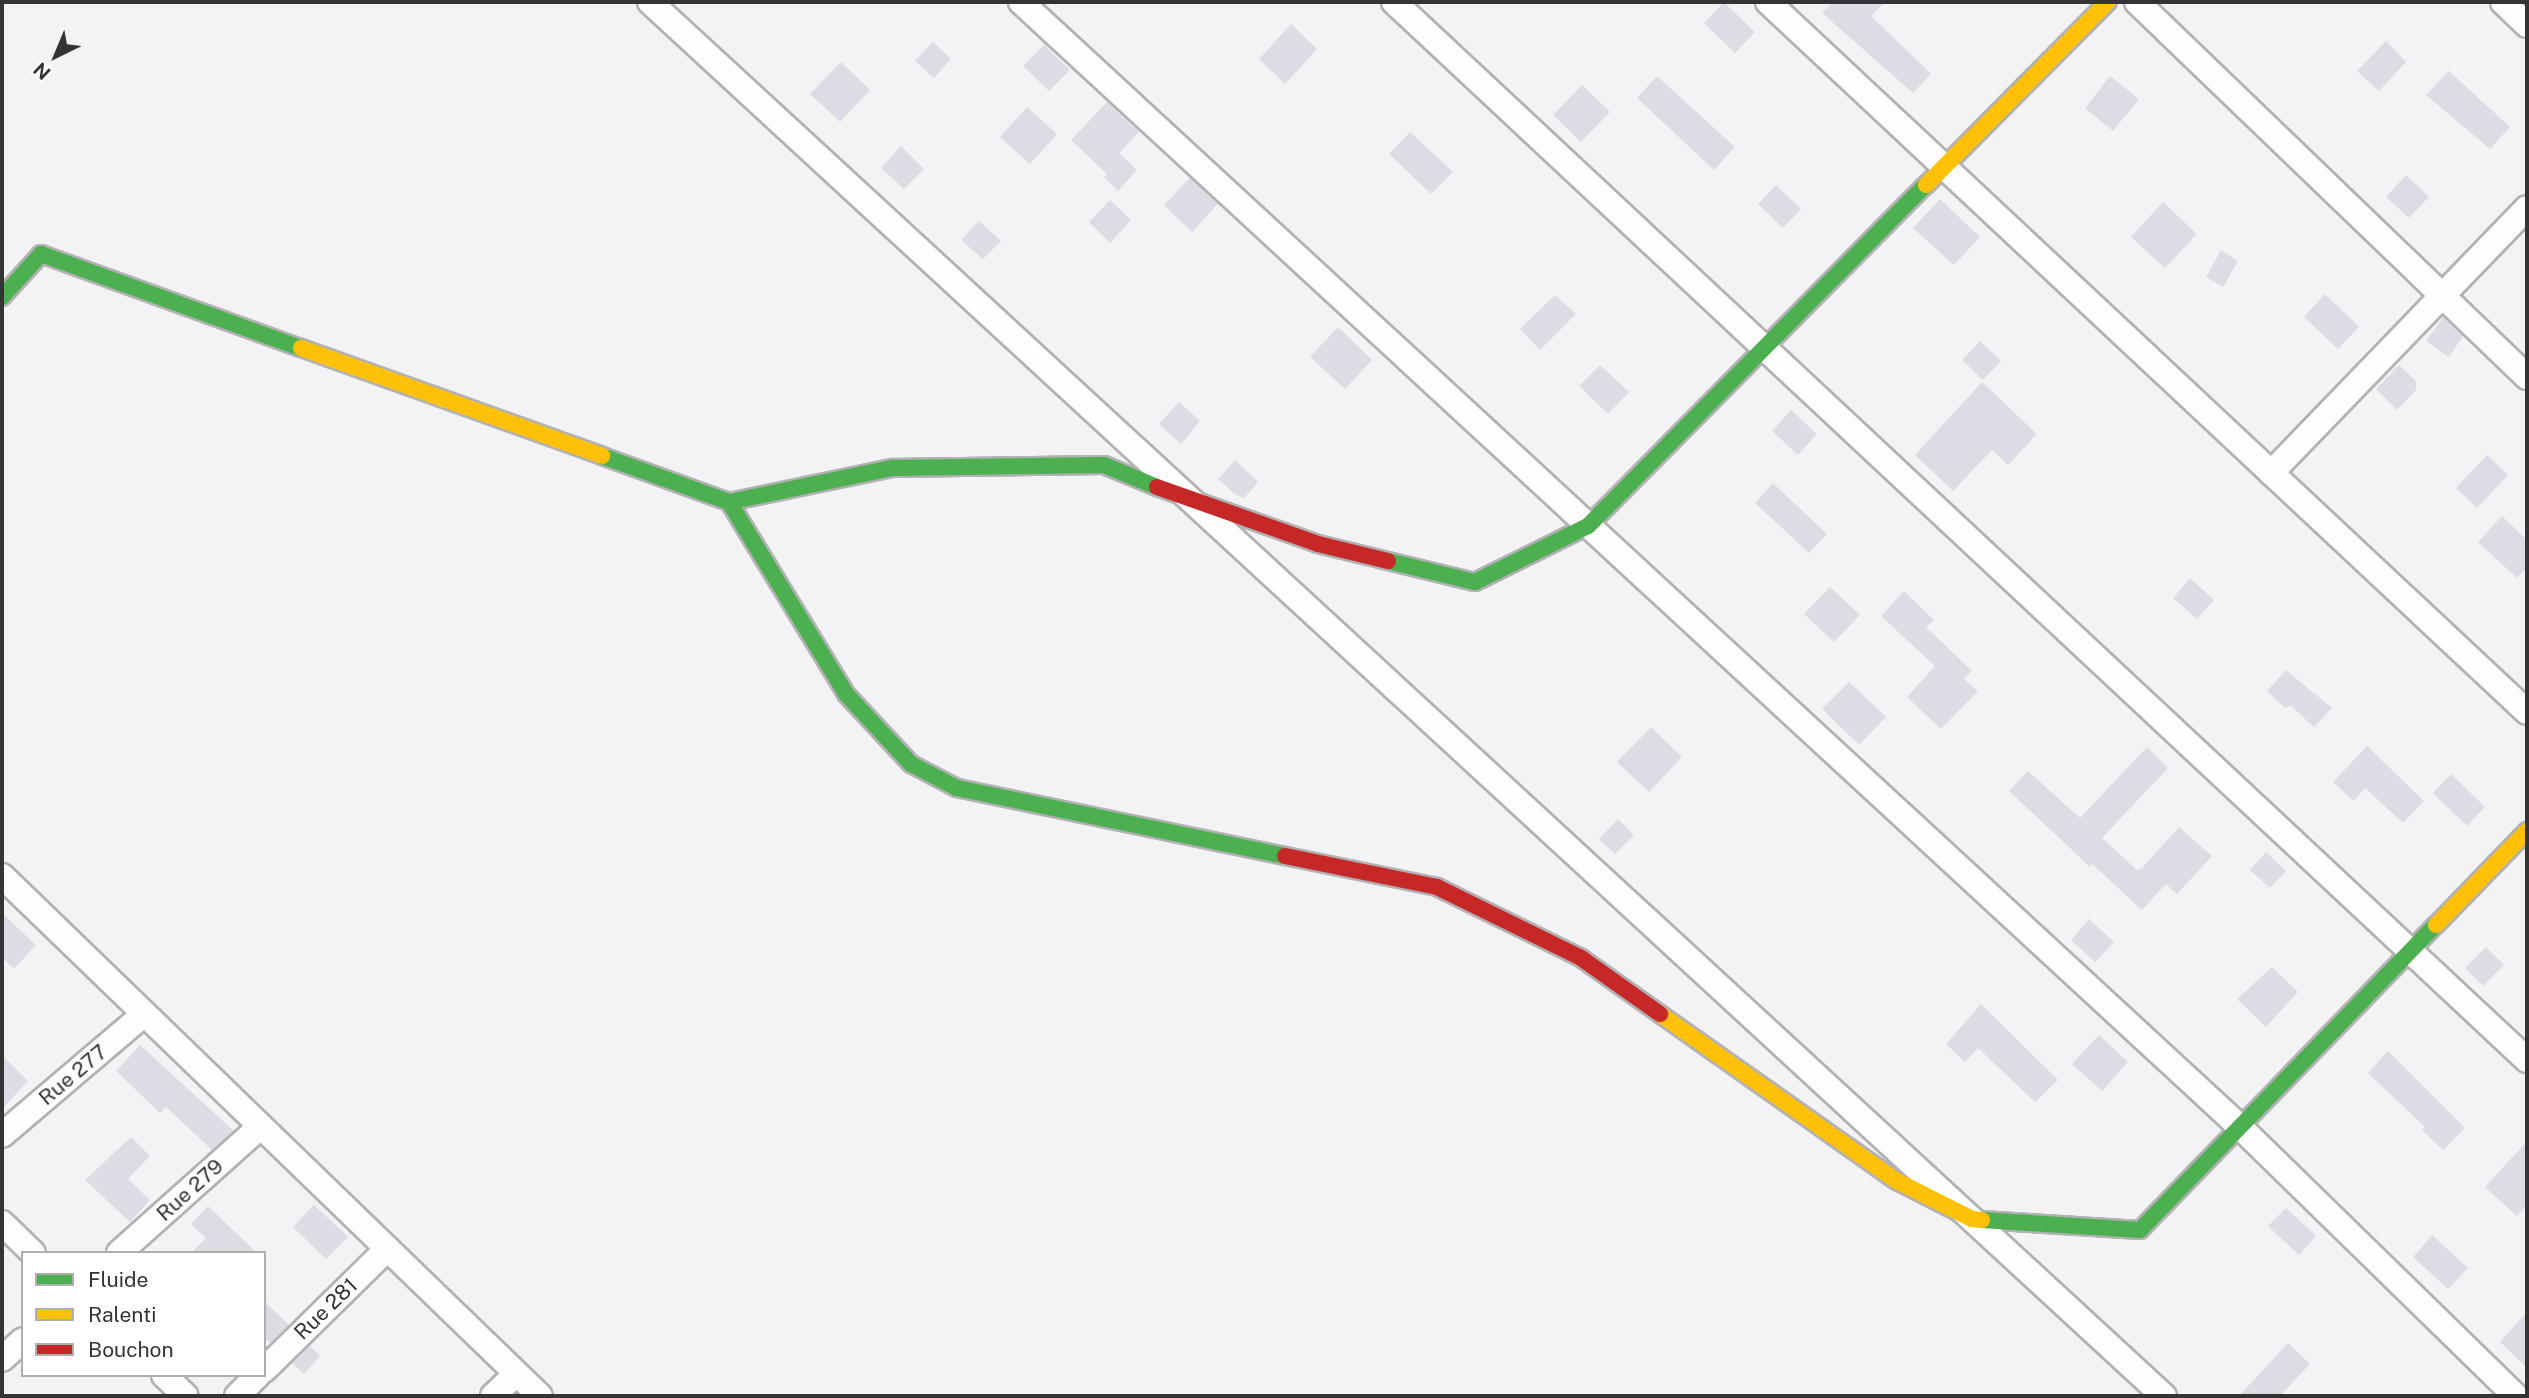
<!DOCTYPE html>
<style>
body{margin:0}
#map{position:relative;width:2529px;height:1398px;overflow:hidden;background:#f3f3f5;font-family:"Public Sans",sans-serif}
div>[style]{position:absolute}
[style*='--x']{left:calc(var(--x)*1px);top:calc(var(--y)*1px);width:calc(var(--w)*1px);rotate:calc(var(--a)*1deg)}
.building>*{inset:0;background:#dcdce4}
.roads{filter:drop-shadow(2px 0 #b2b2b4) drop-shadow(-2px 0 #b2b2b4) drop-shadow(0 2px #b2b2b4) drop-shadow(0 -2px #b2b2b4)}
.street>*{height:24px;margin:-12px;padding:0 12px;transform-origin:12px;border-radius:12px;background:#fdfdfe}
.fast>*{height:16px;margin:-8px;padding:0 8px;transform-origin:8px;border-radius:8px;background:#4caf50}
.slow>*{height:16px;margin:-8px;padding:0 8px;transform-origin:8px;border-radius:8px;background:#ffc107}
.jam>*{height:16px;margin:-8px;padding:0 8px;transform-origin:8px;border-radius:8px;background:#c62828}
span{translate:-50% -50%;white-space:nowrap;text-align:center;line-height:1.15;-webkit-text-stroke:5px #fff;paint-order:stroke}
.street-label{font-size:21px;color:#343436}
.frame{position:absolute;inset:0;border:4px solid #343436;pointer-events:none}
.legend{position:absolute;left:21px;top:1251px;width:245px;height:126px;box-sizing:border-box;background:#fff;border:2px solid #aeaeaf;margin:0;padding:9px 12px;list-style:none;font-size:21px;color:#343436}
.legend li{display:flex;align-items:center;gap:14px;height:35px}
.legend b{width:35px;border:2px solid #aeaeaf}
.north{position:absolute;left:21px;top:21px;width:70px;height:70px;-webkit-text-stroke:5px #fff;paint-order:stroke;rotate:223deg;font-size:19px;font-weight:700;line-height:28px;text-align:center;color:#343436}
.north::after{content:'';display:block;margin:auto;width:24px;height:32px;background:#343436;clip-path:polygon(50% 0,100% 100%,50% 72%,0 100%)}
</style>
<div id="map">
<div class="building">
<div style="clip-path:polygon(1724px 2px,1755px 32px,1735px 53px,1704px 23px)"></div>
<div style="clip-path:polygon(1833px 2px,1885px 2px,1871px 16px,1931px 74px,1913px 93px,1822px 13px)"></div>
<div style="clip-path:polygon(1291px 24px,1317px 49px,1285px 84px,1259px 59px)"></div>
<div style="clip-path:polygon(2386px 41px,2406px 62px,2379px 91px,2357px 71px)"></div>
<div style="clip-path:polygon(933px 42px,951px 59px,934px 78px,915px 61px)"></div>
<div style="clip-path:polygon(1044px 45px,1070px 70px,1049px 91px,1023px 66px)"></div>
<div style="clip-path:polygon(841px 62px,870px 90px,840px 122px,810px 94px)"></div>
<div style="clip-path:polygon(2449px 71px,2510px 127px,2490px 149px,2426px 95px)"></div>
<div style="clip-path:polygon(1657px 76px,1735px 147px,1714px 170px,1637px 98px)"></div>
<div style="clip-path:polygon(2110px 76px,2139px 99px,2113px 131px,2085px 108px)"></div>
<div style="clip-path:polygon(1582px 85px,1610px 112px,1581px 142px,1553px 115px)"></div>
<div style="clip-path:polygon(1107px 102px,1139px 132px,1119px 153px,1137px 170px,1118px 191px,1104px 177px,1107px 174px,1071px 140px)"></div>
<div style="clip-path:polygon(1027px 107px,1057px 134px,1030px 164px,1000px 137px)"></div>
<div style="clip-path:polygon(1410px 132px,1453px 172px,1431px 194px,1389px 154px)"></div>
<div style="clip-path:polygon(901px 146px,924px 169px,904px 189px,881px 168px)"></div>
<div style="clip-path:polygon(2406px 175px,2429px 197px,2409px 218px,2386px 197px)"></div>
<div style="clip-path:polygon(1190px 178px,1218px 204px,1192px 232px,1164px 205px)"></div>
<div style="clip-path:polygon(1776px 185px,1801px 209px,1783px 228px,1758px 204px)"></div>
<div style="clip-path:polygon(1940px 199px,1980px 237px,1954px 265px,1913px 228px)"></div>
<div style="clip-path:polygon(1110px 200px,1131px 220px,1110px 243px,1089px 222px)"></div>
<div style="clip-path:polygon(2163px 202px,2197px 234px,2165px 268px,2131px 237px)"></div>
<div style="clip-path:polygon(979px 221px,1001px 241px,983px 259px,961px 240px)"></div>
<div style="clip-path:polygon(2221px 250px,2238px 261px,2223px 287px,2206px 277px)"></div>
<div style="clip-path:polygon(2325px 294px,2359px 327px,2338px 349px,2304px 317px)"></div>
<div style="clip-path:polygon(1555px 295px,1576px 314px,1540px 350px,1520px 329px)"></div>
<div style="clip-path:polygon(2443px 317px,2463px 336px,2449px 357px,2426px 341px)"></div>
<div style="clip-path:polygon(1338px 327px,1372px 360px,1345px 389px,1310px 357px)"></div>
<div style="clip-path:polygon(1980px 341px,2001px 361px,1983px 380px,1962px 360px)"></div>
<div style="clip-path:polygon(1600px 365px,1629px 392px,1608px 414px,1579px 386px)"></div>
<div style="clip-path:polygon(2399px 365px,2416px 381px,2416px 390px,2397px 410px,2376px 389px)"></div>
<div style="clip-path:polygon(1982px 382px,2037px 434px,2008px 465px,1992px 450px,1953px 491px,1915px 455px)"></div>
<div style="clip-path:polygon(1179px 402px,1200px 421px,1181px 444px,1159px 424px)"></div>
<div style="clip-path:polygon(1791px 410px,1817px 434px,1798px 455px,1772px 431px)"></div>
<div style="clip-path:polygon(2487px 455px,2508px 475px,2477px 508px,2456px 488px)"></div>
<div style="clip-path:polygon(1235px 460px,1258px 482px,1244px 498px,1236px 495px,1218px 479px)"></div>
<div style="clip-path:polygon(1773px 483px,1827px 534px,1809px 553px,1755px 503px)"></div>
<div style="clip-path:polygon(2502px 516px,2527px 540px,2527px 568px,2517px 578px,2478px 542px)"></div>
<div style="clip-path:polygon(2190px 578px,2214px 600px,2197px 619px,2173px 598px)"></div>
<div style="clip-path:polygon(1830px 587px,1860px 615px,1834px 642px,1804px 614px)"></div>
<div style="clip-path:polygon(1904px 591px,1934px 620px,1926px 627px,1972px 671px,1964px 679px,1978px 691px,1941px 729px,1907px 697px,1935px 666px,1881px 616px)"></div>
<div style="clip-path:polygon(2286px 670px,2332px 708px,2314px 727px,2290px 705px,2286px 709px,2267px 691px)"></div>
<div style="clip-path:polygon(1849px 682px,1886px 717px,1859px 745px,1822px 709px)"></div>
<div style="clip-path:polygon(1651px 727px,1682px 757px,1649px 792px,1617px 762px)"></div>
<div style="clip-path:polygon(2367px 746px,2424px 801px,2403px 823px,2365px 788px,2354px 801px,2333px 782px)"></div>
<div style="clip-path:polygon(2147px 747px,2168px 768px,2102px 838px,2137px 870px,2142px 868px,2179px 827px,2212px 856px,2177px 894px,2166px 884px,2142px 910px,2092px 864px,2090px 867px,2009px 791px,2028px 771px,2080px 818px)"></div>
<div style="clip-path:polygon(2451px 774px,2485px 807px,2467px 826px,2433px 793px)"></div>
<div style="clip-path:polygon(1618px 819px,1634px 835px,1615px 854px,1599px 839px)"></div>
<div style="clip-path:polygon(2266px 852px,2286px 871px,2270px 888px,2250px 870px)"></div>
<div style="clip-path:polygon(2px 913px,36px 945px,14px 969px,2px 957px)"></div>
<div style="clip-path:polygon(2089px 919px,2114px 942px,2095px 962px,2071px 940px)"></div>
<div style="clip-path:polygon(2486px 947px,2504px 965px,2483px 986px,2465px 968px)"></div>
<div style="clip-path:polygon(2272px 967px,2298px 992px,2266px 1027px,2237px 999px)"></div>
<div style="clip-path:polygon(1981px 1004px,2058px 1080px,2035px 1102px,1978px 1048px,1965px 1062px,1946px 1044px)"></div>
<div style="clip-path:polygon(2099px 1035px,2128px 1062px,2102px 1091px,2072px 1064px)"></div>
<div style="clip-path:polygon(140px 1045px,234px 1131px,212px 1150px,166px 1107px,160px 1113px,116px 1071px)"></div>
<div style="clip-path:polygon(2388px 1051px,2465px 1128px,2443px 1150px,2422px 1130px,2425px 1127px,2368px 1073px)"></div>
<div style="clip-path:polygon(2px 1055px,28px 1081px,2px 1109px)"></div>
<div style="clip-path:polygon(131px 1137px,150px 1156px,128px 1179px,150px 1200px,130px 1222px,85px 1180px)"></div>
<div style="clip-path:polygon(2527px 1141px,2527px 1205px,2517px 1216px,2485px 1187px)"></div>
<div style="clip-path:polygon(314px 1205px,348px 1237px,326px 1259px,293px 1227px)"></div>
<div style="clip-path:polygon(208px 1206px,257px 1253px,191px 1253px,206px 1238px,191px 1224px)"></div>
<div style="clip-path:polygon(2286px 1208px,2316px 1236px,2299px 1255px,2268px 1226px)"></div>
<div style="clip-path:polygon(2432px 1235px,2468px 1268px,2448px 1289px,2413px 1257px)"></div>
<div style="clip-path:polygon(264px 1301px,289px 1325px,270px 1343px,264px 1337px)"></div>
<div style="clip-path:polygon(2527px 1312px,2527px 1368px,2500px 1342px)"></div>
<div style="clip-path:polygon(2288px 1343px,2310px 1364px,2280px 1396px,2239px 1396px)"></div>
<div style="clip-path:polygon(310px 1346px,320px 1356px,304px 1374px,292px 1363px)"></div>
</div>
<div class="roads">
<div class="street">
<div style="--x:650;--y:2;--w:2058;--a:42.64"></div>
<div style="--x:1021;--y:2;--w:1659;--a:42.7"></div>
<div style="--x:2240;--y:1127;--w:385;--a:44.3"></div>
<div style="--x:1394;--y:2;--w:1550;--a:43.04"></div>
<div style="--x:1768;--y:2;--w:1039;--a:43.09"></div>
<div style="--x:2137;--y:2;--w:541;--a:43.88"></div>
<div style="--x:2503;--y:2;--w:33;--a:44"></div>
<div style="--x:2271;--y:473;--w:368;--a:-46"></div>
<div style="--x:2;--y:876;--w:748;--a:44.03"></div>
<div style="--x:2;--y:1135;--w:187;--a:-40.4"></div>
<div style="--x:2;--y:1223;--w:43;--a:44.1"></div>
<div style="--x:119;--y:1253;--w:189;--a:-41.8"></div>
<div style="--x:2;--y:1359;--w:28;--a:-42"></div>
<div style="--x:264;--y:1370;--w:173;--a:-44.5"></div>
<div style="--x:164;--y:1375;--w:30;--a:44"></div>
<div style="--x:237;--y:1396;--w:30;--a:-45"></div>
<div style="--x:493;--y:1396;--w:32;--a:-44"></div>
</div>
<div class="fast">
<div style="--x:2;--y:297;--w:58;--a:-47.8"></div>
<div style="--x:41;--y:254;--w:276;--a:19.9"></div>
<div style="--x:602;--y:456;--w:135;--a:19.9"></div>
<div style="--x:729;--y:502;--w:167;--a:-11.8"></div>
<div style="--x:892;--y:468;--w:212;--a:-0.8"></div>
<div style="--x:1104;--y:465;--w:57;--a:22.5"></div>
<div style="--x:729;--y:502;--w:225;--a:58.6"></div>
<div style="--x:846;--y:694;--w:96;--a:47.1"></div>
<div style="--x:911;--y:764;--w:52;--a:27.6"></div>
<div style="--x:957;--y:788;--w:335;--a:11.7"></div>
<div style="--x:1388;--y:561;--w:89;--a:13.6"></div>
<div style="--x:1475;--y:582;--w:126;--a:-26.4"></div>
<div style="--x:1588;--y:526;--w:480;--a:-45.3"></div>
<div style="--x:1982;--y:1220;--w:158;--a:3.6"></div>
<div style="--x:2140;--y:1230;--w:425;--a:-45.9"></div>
</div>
<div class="slow">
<div style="--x:1926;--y:185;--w:258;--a:-45.2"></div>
<div style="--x:301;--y:348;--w:320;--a:19.7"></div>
<div style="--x:2436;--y:925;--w:131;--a:-45.9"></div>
<div style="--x:1660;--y:1014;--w:290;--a:35.2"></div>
<div style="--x:1897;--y:1181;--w:84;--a:26.9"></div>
<div style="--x:1972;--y:1219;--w:10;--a:6"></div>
</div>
<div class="jam">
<div style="--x:1157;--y:487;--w:171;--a:19.5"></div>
<div style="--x:1318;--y:544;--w:72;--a:13.7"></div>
<div style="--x:1285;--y:856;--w:155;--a:11.5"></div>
<div style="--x:1437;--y:887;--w:161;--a:26.2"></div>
<div style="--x:1581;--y:958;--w:97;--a:35.3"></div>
</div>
</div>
<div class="street-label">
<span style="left:73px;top:1075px;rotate:-40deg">Rue 277</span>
<span style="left:190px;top:1190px;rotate:-42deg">Rue 279</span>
<span style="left:326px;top:1309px;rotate:-44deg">Rue 281</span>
</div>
<div class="frame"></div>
<ul class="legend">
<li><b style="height:9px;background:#4caf50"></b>Fluide</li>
<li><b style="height:9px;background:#ffc107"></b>Ralenti</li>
<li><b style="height:9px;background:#c62828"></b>Bouchon</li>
</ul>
<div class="north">N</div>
</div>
